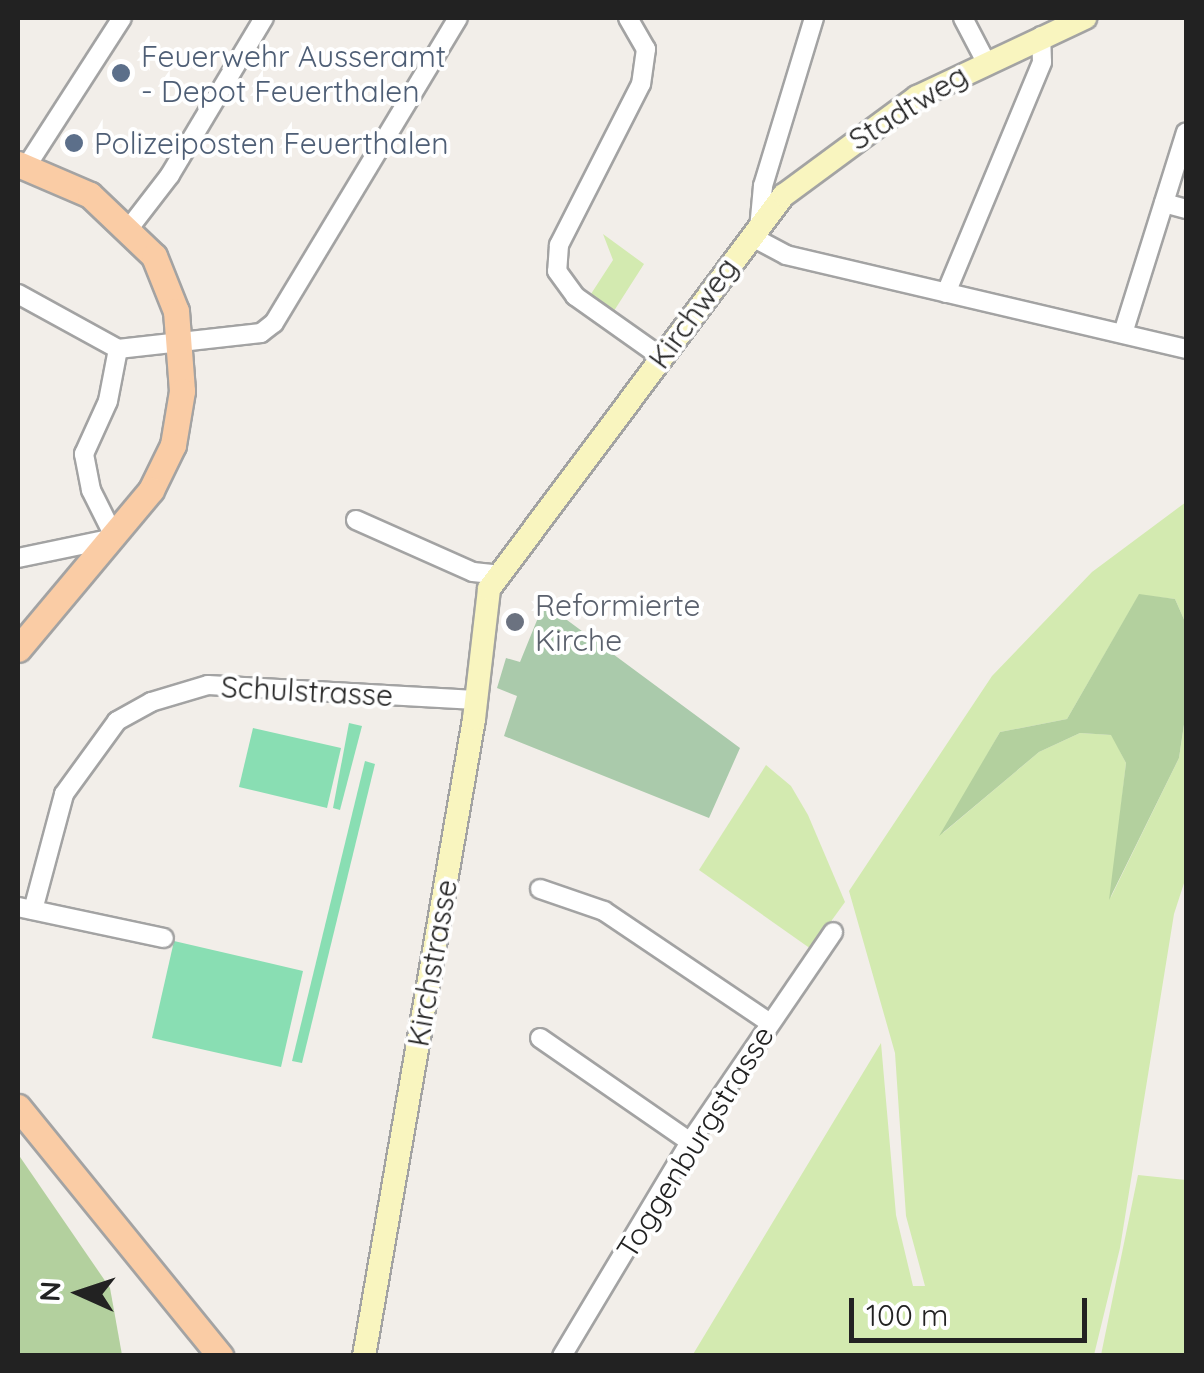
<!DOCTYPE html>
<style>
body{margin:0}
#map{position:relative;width:1204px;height:1373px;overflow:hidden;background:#f2eee9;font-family:Quicksand,sans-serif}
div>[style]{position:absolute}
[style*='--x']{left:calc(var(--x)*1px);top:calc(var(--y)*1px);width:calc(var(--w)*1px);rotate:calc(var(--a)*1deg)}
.grass>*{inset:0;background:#d3eab0}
.forest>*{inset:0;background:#b3d09e}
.cemetery>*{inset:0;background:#aacaab}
.pitch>*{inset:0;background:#89deb3}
.roads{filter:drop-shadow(2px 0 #a3a3a3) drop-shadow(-2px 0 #a3a3a3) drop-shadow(0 2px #a3a3a3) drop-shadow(0 -2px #a3a3a3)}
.street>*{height:18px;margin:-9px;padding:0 9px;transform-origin:9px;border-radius:9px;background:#fff}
.secondary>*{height:22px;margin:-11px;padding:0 11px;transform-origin:11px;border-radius:11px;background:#f9f5bf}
.primary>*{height:25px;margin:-12.5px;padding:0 12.5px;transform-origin:12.5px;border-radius:12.5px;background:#facca5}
.dots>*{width:28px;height:28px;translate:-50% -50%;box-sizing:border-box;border:5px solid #fff;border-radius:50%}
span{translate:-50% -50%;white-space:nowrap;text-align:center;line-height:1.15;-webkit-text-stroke:8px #fff;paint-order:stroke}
.service-label{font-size:30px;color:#4e5e75}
.left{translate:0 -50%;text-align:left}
.street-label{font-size:30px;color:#222}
.worship-label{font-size:30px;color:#5b616d}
.frame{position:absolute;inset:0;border:20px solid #222;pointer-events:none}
.north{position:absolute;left:30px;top:1243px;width:100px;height:100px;-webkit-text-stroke:8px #fff;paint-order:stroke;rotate:273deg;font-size:28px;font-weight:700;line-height:40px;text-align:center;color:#222}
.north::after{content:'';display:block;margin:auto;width:35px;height:45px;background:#222;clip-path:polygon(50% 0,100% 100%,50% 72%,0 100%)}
.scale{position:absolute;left:849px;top:1298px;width:238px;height:45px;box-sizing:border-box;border:5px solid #222;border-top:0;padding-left:12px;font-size:30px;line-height:35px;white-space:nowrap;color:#222;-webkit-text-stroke:8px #fff;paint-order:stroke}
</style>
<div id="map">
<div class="grass">
<div style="clip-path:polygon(603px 234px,644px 264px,612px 314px,589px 297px,613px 260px)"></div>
<div style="clip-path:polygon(1186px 502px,1186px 624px,1175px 599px,1139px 595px,1067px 719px,1000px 732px,943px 833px,1039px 752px,1080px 733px,1112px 735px,1126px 763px,1111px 897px,1179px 758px,1186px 711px,1186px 877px,1174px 914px,1120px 1248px,1094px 1355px,692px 1356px,881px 1043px,896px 1215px,913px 1286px,925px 1286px,906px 1216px,895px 1053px,849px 891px,992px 676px,1092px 572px)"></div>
<div style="clip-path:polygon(766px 765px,791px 786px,808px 815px,845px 902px,811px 949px,699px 870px)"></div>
<div style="clip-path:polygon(1138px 1175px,1186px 1180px,1186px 1355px,1101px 1355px)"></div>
</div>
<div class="forest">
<div style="clip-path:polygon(1139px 594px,1175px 599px,1186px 624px,1186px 711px,1179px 758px,1109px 900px,1126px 763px,1111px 735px,1080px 733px,1039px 752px,939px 836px,1000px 732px,1067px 719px)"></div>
<div style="clip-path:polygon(18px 1154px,110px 1288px,122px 1355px,18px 1355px)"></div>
</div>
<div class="cemetery">
<div style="clip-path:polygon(544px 603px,740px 748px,709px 818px,504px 736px,517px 696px,497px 688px,506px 658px,520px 662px)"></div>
</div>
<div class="pitch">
<div style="clip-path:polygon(349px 723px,362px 726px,340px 810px,333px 808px)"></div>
<div style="clip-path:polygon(253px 728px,341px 748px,327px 808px,239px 787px)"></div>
<div style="clip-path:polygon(365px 761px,375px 764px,302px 1063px,292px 1061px)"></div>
<div style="clip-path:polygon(174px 941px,303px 971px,281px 1067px,152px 1038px)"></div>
</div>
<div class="roads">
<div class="street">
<div style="--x:628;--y:18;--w:36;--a:60"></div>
<div style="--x:646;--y:49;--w:35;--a:98"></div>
<div style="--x:641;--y:84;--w:181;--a:117"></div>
<div style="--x:559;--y:245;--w:26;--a:94"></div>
<div style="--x:557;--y:271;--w:31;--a:54"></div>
<div style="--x:575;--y:296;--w:105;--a:35.3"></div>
<div style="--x:814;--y:18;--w:176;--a:106.9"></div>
<div style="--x:763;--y:186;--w:54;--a:95.3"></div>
<div style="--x:758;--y:240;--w:32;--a:28"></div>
<div style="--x:786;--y:255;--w:411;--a:13.2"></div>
<div style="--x:963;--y:18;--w:47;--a:62.4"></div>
<div style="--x:26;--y:167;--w:177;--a:-57.2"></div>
<div style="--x:1164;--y:203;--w:23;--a:15"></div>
<div style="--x:130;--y:227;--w:66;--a:-52.4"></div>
<div style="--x:170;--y:175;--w:183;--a:-59.1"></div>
<div style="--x:946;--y:293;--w:250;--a:-67.4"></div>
<div style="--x:1042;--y:62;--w:26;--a:-92"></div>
<div style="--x:18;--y:294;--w:114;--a:28.8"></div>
<div style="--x:118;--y:349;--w:144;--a:-6.4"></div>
<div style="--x:261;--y:333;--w:16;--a:-38"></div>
<div style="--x:274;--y:323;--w:356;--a:-58.9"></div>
<div style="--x:1124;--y:330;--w:207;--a:-72.6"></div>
<div style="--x:356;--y:520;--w:128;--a:24"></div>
<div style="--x:473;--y:572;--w:29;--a:6"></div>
<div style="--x:18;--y:558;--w:99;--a:-11.7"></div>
<div style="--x:115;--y:538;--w:54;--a:-116.6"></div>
<div style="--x:91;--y:490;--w:37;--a:-101"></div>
<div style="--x:84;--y:454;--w:58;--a:-65.6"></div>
<div style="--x:108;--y:401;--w:53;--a:-79.1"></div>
<div style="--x:540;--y:889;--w:68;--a:19"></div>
<div style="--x:604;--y:911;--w:200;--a:34"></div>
<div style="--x:18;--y:907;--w:149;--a:12"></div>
<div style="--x:33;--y:910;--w:120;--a:-75"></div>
<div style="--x:64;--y:794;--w:90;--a:-54"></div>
<div style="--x:117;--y:721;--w:39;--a:-29"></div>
<div style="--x:151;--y:702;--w:59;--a:-16.6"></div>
<div style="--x:208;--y:685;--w:268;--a:3.2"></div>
<div style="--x:540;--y:1038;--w:183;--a:34.7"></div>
<div style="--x:562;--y:1356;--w:249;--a:-59.1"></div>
<div style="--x:690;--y:1142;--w:254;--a:-55.7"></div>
</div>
<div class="secondary">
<div style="--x:364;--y:1356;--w:646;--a:-80.2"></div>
<div style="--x:474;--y:719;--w:131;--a:-83.4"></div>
<div style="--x:489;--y:589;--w:492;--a:-53.2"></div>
<div style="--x:784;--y:195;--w:165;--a:-36.4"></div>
<div style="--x:917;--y:97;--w:186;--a:-25.2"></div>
</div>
<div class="primary">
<div style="--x:18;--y:164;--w:78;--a:23.3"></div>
<div style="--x:90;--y:195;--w:88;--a:43.6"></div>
<div style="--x:154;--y:256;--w:59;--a:68.2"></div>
<div style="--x:176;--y:311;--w:80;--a:85.7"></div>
<div style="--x:182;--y:391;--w:55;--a:99.5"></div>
<div style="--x:173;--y:445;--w:50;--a:116.1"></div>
<div style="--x:151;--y:490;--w:207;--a:129.9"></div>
<div style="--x:18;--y:1107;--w:321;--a:50.9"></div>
</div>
</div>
<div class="dots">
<div style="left:121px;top:73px;background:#5c6f8a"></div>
<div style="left:74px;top:143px;background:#5c6f8a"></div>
<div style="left:515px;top:622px;background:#6b7280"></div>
</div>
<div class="service-label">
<span class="left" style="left:141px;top:73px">Feuerwehr Ausseramt<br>- Depot Feuerthalen</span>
<span class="left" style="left:94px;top:143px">Polizeiposten Feuerthalen</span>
</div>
<div class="street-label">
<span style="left:908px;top:107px;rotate:-32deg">Stadtweg</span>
<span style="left:693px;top:313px;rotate:-54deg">Kirchweg</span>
<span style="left:307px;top:691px;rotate:3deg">Schulstrasse</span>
<span style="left:432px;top:963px;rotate:-80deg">Kirchstrasse</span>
<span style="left:695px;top:1142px;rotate:-58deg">Toggenburgstrasse</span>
</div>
<div class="worship-label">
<span class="left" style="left:535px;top:622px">Reformierte<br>Kirche</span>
</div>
<div class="frame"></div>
<div class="north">N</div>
<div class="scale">100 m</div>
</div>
